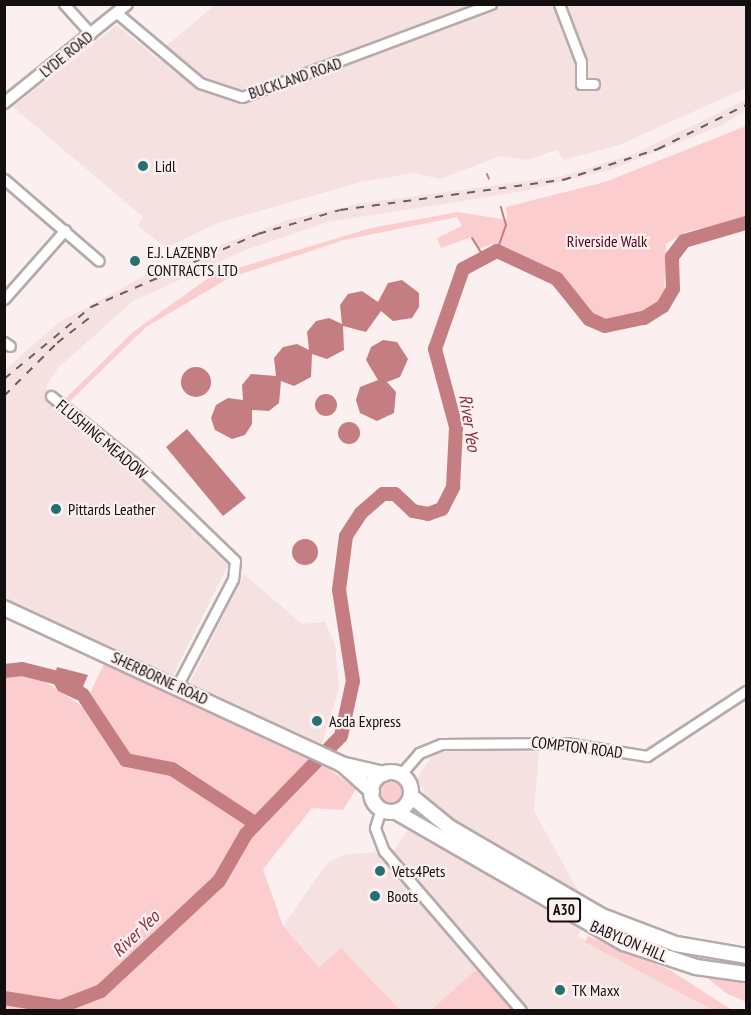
<!DOCTYPE html>
<style>
body{margin:0}
#map{position:relative;width:751px;height:1015px;overflow:hidden;background:#fcefef;font-family:"PT Sans Narrow",sans-serif}
div>[style]{position:absolute}
[style*='--x']{left:calc(var(--x)*1px);top:calc(var(--y)*1px);width:calc(var(--w)*1px);rotate:calc(var(--a)*1deg)}
.built>*{inset:0;background:#f6e1e1}
.green>*{inset:0;background:#fccdcf}
.round{border-radius:50%}
.water>*{inset:0;background:#c47d81}
.stream>*{height:2px;margin:-1px;padding:0 1px;transform-origin:1px;border-radius:1px;background:#c47d81}
.river>*{height:14px;margin:-7px;padding:0 7px;transform-origin:7px;border-radius:7px;background:#c47d81}
.roads{filter:drop-shadow(2px 0 #b6aaaa) drop-shadow(-2px 0 #b6aaaa) drop-shadow(0 2px #b6aaaa) drop-shadow(0 -2px #b6aaaa)}
.minor>*{height:9px;margin:-4.5px;padding:0 4.5px;transform-origin:4.5px;border-radius:4.5px;background:#fff}
.tertiary>*{height:10px;margin:-5px;padding:0 5px;transform-origin:5px;border-radius:5px;background:#fff}
.primary>*{height:14px;margin:-7px;padding:0 7px;transform-origin:7px;border-radius:7px;background:#fff}
.primary>.ring{margin:-7px;padding:0;box-sizing:content-box;background:none;border:14px solid #fff;border-radius:50%}
.rail>*{height:2px;margin-top:-1px;transform-origin:0;background:repeating-linear-gradient(90deg,#675f5f 0 8px,transparent 0 16px)}
.dots>*{width:16px;height:16px;translate:-50% -50%;box-sizing:border-box;border:3px solid #fcefef;border-radius:50%}
span{translate:-50% -50%;white-space:nowrap;text-align:center;line-height:1.15;-webkit-text-stroke:4.5px #fcefef;paint-order:stroke}
.shield-label span{padding:2px 4px;background:#fcefef;border:2px solid;border-radius:4px;-webkit-text-stroke-width:0}
.shield-label{font-size:15px;color:#140f0f;font-weight:700}
.street-label{font-size:16px;color:#140f0f}
.poi-label{font-size:16px;color:#140f0f}
.left{translate:0 -50%;text-align:left}
.park-label{font-size:16px;color:#580016}
.water-label{font-size:18px;color:#89313d;font-style:italic}
.frame{position:absolute;inset:0;border:6px solid #140f0f;pointer-events:none}
</style>
<div id="map">
<div class="built">
<div style="clip-path:polygon(215px 5px,746px 5px,746px 88px,619px 145px,563px 160px,557px 150px,527px 160px,500px 156px,440px 179px,414px 173px,361px 182px,215px 224px,166px 248px,138px 226px,143px 217px,13px 107px,117px 25px,160px 61px,167px 45px)"></div>
<div style="clip-path:polygon(746px 100px,746px 110px,720px 126px,613px 169px,524px 191px,328px 222px,248px 249px,133px 301px,58px 368px,47px 385px,46px 402px,126px 464px,228px 565px,173px 675px,5px 599px,5px 370px,58px 323px,155px 270px,287px 220px,357px 204px,563px 176px,631px 155px)"></div>
<div style="clip-path:polygon(244px 574px,302px 624px,325px 622px,335px 644px,339px 689px,322px 744px,190px 683px)"></div>
<div style="clip-path:polygon(450px 750px,539px 752px,534px 811px,581px 896px,432px 808px,417px 778px,433px 755px)"></div>
<div style="clip-path:polygon(408px 829px,582px 928px,578px 936px,711px 1010px,530px 1010px,485px 963px,431px 1010px,400px 1010px,342px 949px,319px 967px,283px 926px,327px 863px,343px 855px,394px 850px)"></div>
</div>
<div class="green">
<div style="clip-path:polygon(746px 126px,746px 217px,685px 232px,666px 244px,664px 296px,642px 315px,612px 322px,592px 319px,563px 278px,506px 247px,491px 244px,479px 249px,471px 237px,441px 248px,437px 238px,462px 226px,457px 217px,344px 240px,229px 278px,146px 327px,69px 402px,65px 399px,133px 332px,211px 276px,371px 228px,458px 212px,507px 220px,506px 207px,605px 182px)"></div>
<div style="clip-path:polygon(105px 662px,312px 756px,356px 789px,343px 810px,312px 808px,263px 869px,283px 926px,319px 967px,341px 948px,400px 1010px,5px 1010px,4px 665px,18px 664px,83px 707px)"></div>
<div class="round" style="left:377px;top:781px;width:28px;height:28px"></div>
<div style="clip-path:polygon(588px 936px,670px 970px,732px 1010px,712px 1010px,585px 942px)"></div>
<div style="clip-path:polygon(476px 970px,516px 1010px,431px 1010px)"></div>
<div style="clip-path:polygon(706px 977px,746px 983px,746px 1002px,726px 993px)"></div>
</div>
<div class="water">
<div style="clip-path:polygon(402px 280px,419px 293px,419px 307px,412px 318px,393px 321px,381px 311px,366px 332px,343px 326px,344px 350px,327px 359px,312px 354px,311px 377px,294px 386px,281px 381px,279px 403px,269px 411px,252px 410px,252px 424px,245px 435px,232px 439px,215px 430px,211px 418px,216px 405px,228px 398px,243px 400px,242px 385px,251px 374px,276px 376px,274px 358px,283px 347px,297px 344px,309px 350px,307px 332px,316px 321px,329px 318px,342px 324px,340px 305px,348px 294px,362px 291px,378px 302px,388px 283px)"></div>
<div style="clip-path:polygon(383px 340px,397px 342px,408px 359px,400px 377px,387px 382px,396px 392px,394px 413px,377px 421px,360px 413px,356px 400px,360px 387px,378px 380px,366px 360px,371px 347px)"></div>
<div class="round" style="left:181px;top:367px;width:30px;height:30px"></div>
<div class="round" style="left:315px;top:394px;width:22px;height:22px"></div>
<div class="round" style="left:338px;top:422px;width:22px;height:22px"></div>
<div style="clip-path:polygon(187px 429px,246px 498px,223px 516px,166px 447px)"></div>
<div class="round" style="left:292px;top:539px;width:26px;height:26px"></div>
<div style="clip-path:polygon(57px 667px,88px 675px,77px 700px,58px 691px,53px 682px)"></div>
</div>
<div class="stream">
<div style="--x:487;--y:174;--w:5;--a:68"></div>
<div style="--x:472;--y:238;--w:19;--a:58"></div>
<div style="--x:497;--y:251;--w:28;--a:-71"></div>
<div style="--x:506;--y:225;--w:19;--a:-106"></div>
</div>
<div class="river">
<div style="--x:4;--y:671;--w:18;--a:-6"></div>
<div style="--x:22;--y:669;--w:38;--a:14"></div>
<div style="--x:59;--y:678;--w:29;--a:35"></div>
<div style="--x:83;--y:695;--w:78;--a:56.5"></div>
<div style="--x:126;--y:760;--w:47;--a:11.1"></div>
<div style="--x:172;--y:769;--w:100;--a:33.2"></div>
<div style="--x:4;--y:998;--w:57;--a:9.1"></div>
<div style="--x:60;--y:1007;--w:44;--a:-21.3"></div>
<div style="--x:101;--y:991;--w:161;--a:-43"></div>
<div style="--x:219;--y:881;--w:54;--a:-60.1"></div>
<div style="--x:246;--y:834;--w:136;--a:-45.9"></div>
<div style="--x:341;--y:736;--w:56;--a:-77.7"></div>
<div style="--x:353;--y:681;--w:92;--a:-98.7"></div>
<div style="--x:339;--y:590;--w:54;--a:-82.6"></div>
<div style="--x:346;--y:536;--w:27;--a:-57"></div>
<div style="--x:361;--y:513;--w:29;--a:-41"></div>
<div style="--x:383;--y:494;--w:12;--a:0"></div>
<div style="--x:395;--y:494;--w:25;--a:43"></div>
<div style="--x:413;--y:511;--w:15;--a:11"></div>
<div style="--x:428;--y:514;--w:15;--a:-20"></div>
<div style="--x:442;--y:509;--w:25;--a:-63"></div>
<div style="--x:453;--y:487;--w:60;--a:-87.1"></div>
<div style="--x:456;--y:427;--w:81;--a:-105.1"></div>
<div style="--x:435;--y:349;--w:85;--a:-70.7"></div>
<div style="--x:463;--y:269;--w:38;--a:-28"></div>
<div style="--x:497;--y:251;--w:66;--a:25"></div>
<div style="--x:557;--y:279;--w:51;--a:51.3"></div>
<div style="--x:589;--y:319;--w:17;--a:24"></div>
<div style="--x:605;--y:326;--w:40;--a:-12"></div>
<div style="--x:644;--y:318;--w:22;--a:-32"></div>
<div style="--x:663;--y:306;--w:20;--a:-60"></div>
<div style="--x:673;--y:289;--w:32;--a:-92"></div>
<div style="--x:672;--y:257;--w:20;--a:-53"></div>
<div style="--x:684;--y:241;--w:65;--a:-16.2"></div>
</div>
<div class="roads">
<div class="minor">
<div style="--x:64;--y:4;--w:40;--a:48"></div>
<div style="--x:559;--y:4;--w:62;--a:69.2"></div>
<div style="--x:581;--y:62;--w:22;--a:90"></div>
<div style="--x:581;--y:84;--w:13;--a:0"></div>
<div style="--x:117;--y:13;--w:109;--a:40.1"></div>
<div style="--x:200;--y:83;--w:44;--a:18.4"></div>
<div style="--x:242;--y:97;--w:266;--a:-20.5"></div>
<div style="--x:4;--y:179;--w:125;--a:40.8"></div>
<div style="--x:4;--y:299;--w:92;--a:-48.5"></div>
<div style="--x:4;--y:342;--w:7;--a:34"></div>
<div style="--x:51;--y:396;--w:105;--a:38.8"></div>
<div style="--x:133;--y:462;--w:142;--a:44.1"></div>
<div style="--x:235;--y:561;--w:18;--a:96"></div>
<div style="--x:233;--y:579;--w:121;--a:117.6"></div>
<div style="--x:400;--y:775;--w:29;--a:-49"></div>
<div style="--x:419;--y:753;--w:24;--a:-22"></div>
<div style="--x:441;--y:744;--w:125;--a:-0.5"></div>
<div style="--x:566;--y:743;--w:82;--a:9.1"></div>
<div style="--x:647;--y:756;--w:118;--a:-33.3"></div>
<div style="--x:381;--y:809;--w:20;--a:108"></div>
<div style="--x:375;--y:828;--w:25;--a:69"></div>
<div style="--x:384;--y:851;--w:210;--a:49.3"></div>
</div>
<div class="tertiary">
<div style="--x:4;--y:103;--w:158;--a:-38.8"></div>
</div>
<div class="primary">
<div style="--x:4;--y:608;--w:371;--a:24.8"></div>
<div style="--x:341;--y:764;--w:44;--a:13.1"></div>
<div style="--x:343;--y:765;--w:39;--a:42"></div>
<div class="ring" style="left:371px;top:772px;width:26px;height:26px"></div>
<div style="--x:411;--y:796;--w:49;--a:39.2"></div>
<div style="--x:449;--y:827;--w:177;--a:30.2"></div>
<div style="--x:602;--y:916;--w:79;--a:20.7"></div>
<div style="--x:676;--y:944;--w:71;--a:9.7"></div>
<div style="--x:396;--y:812;--w:263;--a:29.9"></div>
<div style="--x:624;--y:943;--w:76;--a:18.4"></div>
<div style="--x:696;--y:967;--w:50;--a:8"></div>
</div>
</div>
<div class="rail">
<div style="--x:4;--y:379;--w:113;--a:-39.6"></div>
<div style="--x:91;--y:307;--w:182;--a:-23.6"></div>
<div style="--x:258;--y:234;--w:85;--a:-16.3"></div>
<div style="--x:340;--y:210;--w:225;--a:-7.7"></div>
<div style="--x:563;--y:180;--w:100;--a:-18.1"></div>
<div style="--x:658;--y:149;--w:98;--a:-26.6"></div>
<div style="--x:4;--y:396;--w:75;--a:-45"></div>
<div style="--x:57;--y:343;--w:46;--a:-37.9"></div>
</div>
<div class="dots">
<div style="left:143px;top:166px;background:#257071"></div>
<div style="left:135px;top:261px;background:#257071"></div>
<div style="left:56px;top:509px;background:#257071"></div>
<div style="left:317px;top:721px;background:#257071"></div>
<div style="left:380px;top:871px;background:#257071"></div>
<div style="left:375px;top:896px;background:#257071"></div>
<div style="left:560px;top:990px;background:#257071"></div>
</div>
<div class="shield-label">
<span style="left:564px;top:910px">A30</span>
</div>
<div class="street-label">
<span style="left:66px;top:54px;rotate:-39deg">LYDE ROAD</span>
<span style="left:295px;top:78px;rotate:-19deg">BUCKLAND ROAD</span>
<span style="left:102px;top:439px;rotate:40deg">FLUSHING MEADOW</span>
<span style="left:160px;top:678px;rotate:25deg">SHERBORNE ROAD</span>
<span style="left:577px;top:747px;rotate:7deg">COMPTON ROAD</span>
<span style="left:629px;top:941px;rotate:23deg">BABYLON HILL</span>
</div>
<div class="poi-label">
<span class="left" style="left:155px;top:166px">Lidl</span>
<span class="left" style="left:147px;top:261px">E.J. LAZENBY<br>CONTRACTS LTD</span>
<span class="left" style="left:68px;top:509px">Pittards Leather</span>
<span class="left" style="left:329px;top:721px">Asda Express</span>
<span class="left" style="left:392px;top:871px">Vets4Pets</span>
<span class="left" style="left:387px;top:896px">Boots</span>
<span class="left" style="left:572px;top:990px">TK Maxx</span>
</div>
<div class="park-label">
<span style="left:607px;top:241px">Riverside Walk</span>
</div>
<div class="water-label">
<span style="left:469px;top:423px;rotate:81deg">River Yeo</span>
<span style="left:136px;top:934px;rotate:-44deg">River Yeo</span>
</div>
<div class="frame"></div>
</div>
